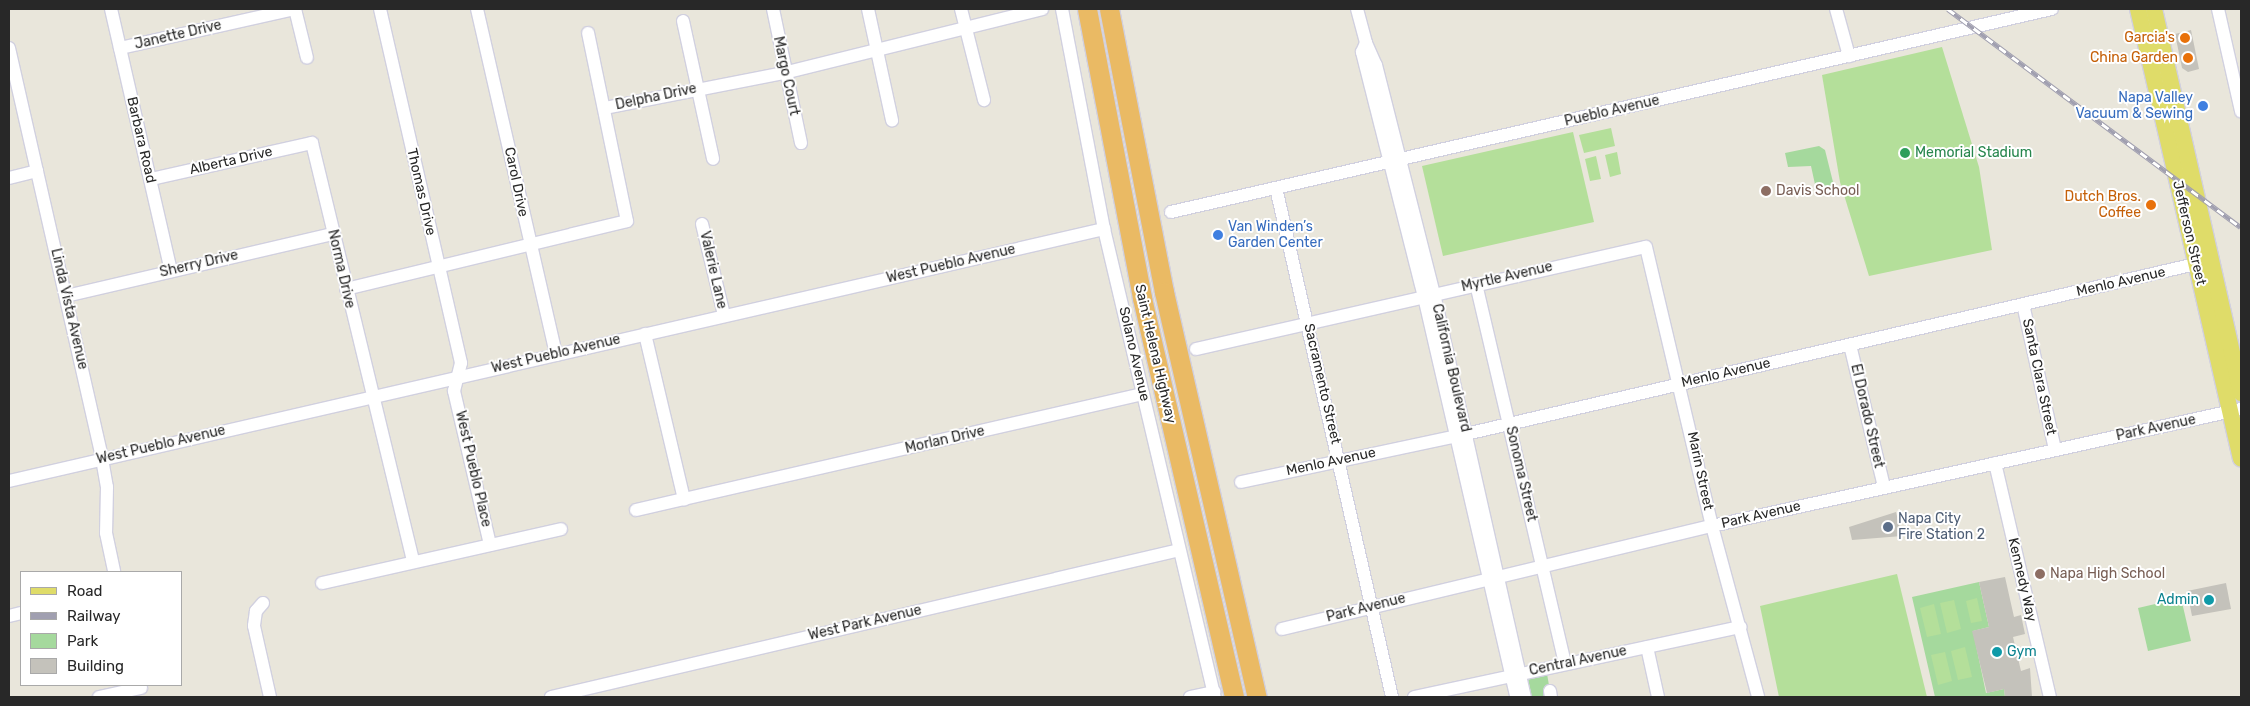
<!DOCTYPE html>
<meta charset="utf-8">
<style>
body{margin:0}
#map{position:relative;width:2250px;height:706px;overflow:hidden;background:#e9e6db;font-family:Rubik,sans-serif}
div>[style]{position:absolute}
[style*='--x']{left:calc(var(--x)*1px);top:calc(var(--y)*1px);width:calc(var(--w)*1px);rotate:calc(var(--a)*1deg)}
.green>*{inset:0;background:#a5d99d}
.pitch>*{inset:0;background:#b4df9a}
.building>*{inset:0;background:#c4c2bb}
.roads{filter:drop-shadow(1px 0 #d1d0df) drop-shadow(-1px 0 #d1d0df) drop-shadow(0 1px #d1d0df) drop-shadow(0 -1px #d1d0df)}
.minor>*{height:12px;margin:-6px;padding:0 6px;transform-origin:6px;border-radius:6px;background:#fff}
.major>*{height:16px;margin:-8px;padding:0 8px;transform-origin:8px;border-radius:8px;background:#dfdc69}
.highway>*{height:19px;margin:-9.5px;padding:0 9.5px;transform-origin:9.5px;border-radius:9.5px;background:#eaba64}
.rail>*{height:4.5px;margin-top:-2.25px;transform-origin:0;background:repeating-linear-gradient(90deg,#fff 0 8px,#a09fb0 0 16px);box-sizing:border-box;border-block:1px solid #a09fb0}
.dots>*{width:14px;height:14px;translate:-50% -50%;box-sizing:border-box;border:2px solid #fff;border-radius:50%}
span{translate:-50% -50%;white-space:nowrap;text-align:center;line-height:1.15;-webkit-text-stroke:4px #fff;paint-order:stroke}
.street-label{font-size:14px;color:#282828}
.food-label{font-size:14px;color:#c56008}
.right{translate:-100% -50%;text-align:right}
.shop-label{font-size:14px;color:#366cbe}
.left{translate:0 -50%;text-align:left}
.leisure-label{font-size:14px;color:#27864d}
.education-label{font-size:14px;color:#785e54}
.service-label{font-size:14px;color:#4e5e75}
.culture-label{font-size:14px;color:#0d838f}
.frame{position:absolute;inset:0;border:10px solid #282828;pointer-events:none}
.legend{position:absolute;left:20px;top:571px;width:162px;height:115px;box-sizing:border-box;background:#fff;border:1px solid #a9a9a9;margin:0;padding:6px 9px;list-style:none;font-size:15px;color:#282828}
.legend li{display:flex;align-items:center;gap:10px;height:25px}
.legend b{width:25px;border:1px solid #a9a9a9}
</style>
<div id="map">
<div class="green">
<div style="clip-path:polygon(1819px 146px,1825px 150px,1834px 186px,1816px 189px,1811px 166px,1788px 167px,1785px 153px)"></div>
<div style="clip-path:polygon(1979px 582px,1989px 627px,1973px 631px,1986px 693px,2004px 689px,2005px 697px,1935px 697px,1912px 597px)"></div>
<div style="clip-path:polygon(2181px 598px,2191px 641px,2148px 651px,2138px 608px)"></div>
<div style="clip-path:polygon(1546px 668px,1551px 697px,1525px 697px,1520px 673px)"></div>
</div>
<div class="pitch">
<div style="clip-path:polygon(1942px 47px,1979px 167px,1992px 250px,1869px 276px,1840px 182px,1822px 75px)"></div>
<div style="clip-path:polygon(1611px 128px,1615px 146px,1584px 153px,1579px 135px)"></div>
<div style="clip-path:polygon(1573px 132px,1594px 222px,1443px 256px,1422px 166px)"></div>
<div style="clip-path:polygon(1617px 152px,1621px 174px,1610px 177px,1605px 155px)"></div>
<div style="clip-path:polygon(1596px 156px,1601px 179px,1590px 181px,1585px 159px)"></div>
<div style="clip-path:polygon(1897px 574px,1927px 697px,1779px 697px,1760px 606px)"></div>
<div style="clip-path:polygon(1977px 598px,1982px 621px,1971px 623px,1966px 601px)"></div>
<div style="clip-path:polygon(1954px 600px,1961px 629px,1947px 633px,1940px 603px)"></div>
<div style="clip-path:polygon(1934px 604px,1941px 634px,1927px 637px,1920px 608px)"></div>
<div style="clip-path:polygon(1965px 647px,1972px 677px,1958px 680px,1951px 651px)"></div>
<div style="clip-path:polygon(1945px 652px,1952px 681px,1938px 685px,1931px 655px)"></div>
</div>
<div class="building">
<div style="clip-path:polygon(2191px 30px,2199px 69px,2188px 72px,2182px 68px,2175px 34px)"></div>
<div style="clip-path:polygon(1896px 512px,1902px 536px,1852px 540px,1849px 527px)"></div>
<div style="clip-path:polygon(2005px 577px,2014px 617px,2021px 615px,2025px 634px,2013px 637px,2021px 671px,2030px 668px,2032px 697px,2005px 697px,2004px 689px,1987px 693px,1972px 631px,1989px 627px,1979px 582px)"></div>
<div style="clip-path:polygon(2226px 583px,2231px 609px,2192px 616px,2187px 591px)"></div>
</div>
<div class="roads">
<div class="minor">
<div style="--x:111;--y:9;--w:269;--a:77.1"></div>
<div style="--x:295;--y:9;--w:50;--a:76.2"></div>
<div style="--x:380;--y:9;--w:363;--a:77.1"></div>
<div style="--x:461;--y:363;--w:29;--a:104"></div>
<div style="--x:454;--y:391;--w:158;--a:76.8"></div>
<div style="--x:477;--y:9;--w:355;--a:77.1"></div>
<div style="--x:773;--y:9;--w:137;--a:78.2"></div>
<div style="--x:868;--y:9;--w:114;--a:77.8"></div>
<div style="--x:961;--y:9;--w:94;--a:75.8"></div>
<div style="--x:1062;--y:9;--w:224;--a:79.2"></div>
<div style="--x:1104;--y:229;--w:481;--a:76.7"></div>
<div style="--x:1357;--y:9;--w:35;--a:75"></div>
<div style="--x:1366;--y:43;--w:24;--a:66"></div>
<div style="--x:1376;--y:65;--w:236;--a:75.8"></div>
<div style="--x:1434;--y:294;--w:413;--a:77.3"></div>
<div style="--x:1836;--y:9;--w:49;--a:74.5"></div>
<div style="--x:2218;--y:9;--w:105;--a:77.3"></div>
<div style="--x:683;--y:21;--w:141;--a:77.7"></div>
<div style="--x:1366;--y:43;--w:10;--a:114"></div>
<div style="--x:1362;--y:52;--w:253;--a:75.8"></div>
<div style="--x:1424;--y:297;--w:410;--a:77"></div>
<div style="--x:9;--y:48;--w:421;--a:77.2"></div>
<div style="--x:102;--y:459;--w:28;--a:80"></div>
<div style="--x:107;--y:487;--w:46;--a:91.2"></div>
<div style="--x:106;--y:533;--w:40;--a:78"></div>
<div style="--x:120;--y:48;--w:178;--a:-12.6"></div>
<div style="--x:605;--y:108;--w:182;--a:-11.1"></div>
<div style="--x:784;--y:73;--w:266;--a:-13.9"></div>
<div style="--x:9;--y:178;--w:29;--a:-14"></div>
<div style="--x:151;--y:179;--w:165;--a:-12.6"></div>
<div style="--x:312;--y:143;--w:430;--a:76.4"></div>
<div style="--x:1276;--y:188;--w:522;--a:77.16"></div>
<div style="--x:1171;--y:212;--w:904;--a:-12.98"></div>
<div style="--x:702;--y:224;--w:94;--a:76.4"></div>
<div style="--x:1476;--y:284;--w:390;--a:76.8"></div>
<div style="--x:346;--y:289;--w:289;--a:-13.6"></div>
<div style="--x:627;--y:221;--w:192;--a:-101.7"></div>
<div style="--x:66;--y:296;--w:273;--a:-13.1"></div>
<div style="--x:2023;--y:304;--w:149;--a:77.6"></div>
<div style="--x:645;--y:334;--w:170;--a:76.7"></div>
<div style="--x:684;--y:499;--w:471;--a:-12.9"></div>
<div style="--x:1850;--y:345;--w:146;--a:76.5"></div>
<div style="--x:1196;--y:349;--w:461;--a:-12.8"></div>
<div style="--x:1646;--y:247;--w:287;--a:76.7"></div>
<div style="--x:1712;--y:526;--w:177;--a:74.9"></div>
<div style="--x:1995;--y:463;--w:240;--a:76.8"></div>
<div style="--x:9;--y:481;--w:1124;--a:-12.96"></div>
<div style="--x:1241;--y:482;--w:230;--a:-12"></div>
<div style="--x:1466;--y:434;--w:758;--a:-13.12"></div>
<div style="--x:636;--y:510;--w:49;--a:-12.9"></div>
<div style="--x:322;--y:583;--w:245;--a:-12.7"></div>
<div style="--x:263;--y:603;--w:11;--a:131"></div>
<div style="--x:256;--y:611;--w:15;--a:98"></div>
<div style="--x:254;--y:626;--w:73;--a:77.3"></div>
<div style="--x:9;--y:616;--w:12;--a:-14"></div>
<div style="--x:1282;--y:629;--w:442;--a:-13.5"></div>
<div style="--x:1712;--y:526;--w:542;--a:-12.47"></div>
<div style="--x:1647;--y:647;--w:51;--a:77.6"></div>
<div style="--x:1550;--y:691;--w:6;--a:81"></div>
<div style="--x:99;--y:697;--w:43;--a:-12.1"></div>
<div style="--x:551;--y:697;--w:645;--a:-13.17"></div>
<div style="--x:1190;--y:697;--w:25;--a:-12"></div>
<div style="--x:1414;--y:697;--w:334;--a:-12.1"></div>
</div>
<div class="major">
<div style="--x:2138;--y:9;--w:461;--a:77.1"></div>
<div style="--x:2154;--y:9;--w:394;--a:77.2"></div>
</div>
<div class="highway">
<div style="--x:1087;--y:9;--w:294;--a:79.2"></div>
<div style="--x:1142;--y:298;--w:409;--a:77"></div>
<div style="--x:1109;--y:9;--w:288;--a:79"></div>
<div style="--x:1164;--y:292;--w:416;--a:77.1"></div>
</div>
</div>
<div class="rail">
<div style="--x:1948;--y:9;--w:365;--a:36.7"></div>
</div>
<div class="dots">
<div style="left:2185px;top:38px;background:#e8710a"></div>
<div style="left:2188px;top:58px;background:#e8710a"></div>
<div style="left:2203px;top:106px;background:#3f7fe0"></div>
<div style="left:1905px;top:153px;background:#2e9e5b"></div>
<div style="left:1766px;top:191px;background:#8d6e63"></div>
<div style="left:2151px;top:205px;background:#e8710a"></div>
<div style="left:1218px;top:235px;background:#3f7fe0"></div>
<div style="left:1888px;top:527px;background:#5c6f8a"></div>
<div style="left:2040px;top:574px;background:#8d6e63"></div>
<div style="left:2209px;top:600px;background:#0f9aa8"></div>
<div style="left:1997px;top:652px;background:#0f9aa8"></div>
</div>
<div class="street-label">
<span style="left:178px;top:35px;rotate:-13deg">Janette Drive</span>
<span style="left:786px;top:76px;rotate:78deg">Margo Court</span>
<span style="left:656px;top:97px;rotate:-12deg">Delpha Drive</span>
<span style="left:1612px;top:111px;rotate:-13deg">Pueblo Avenue</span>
<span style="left:141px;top:140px;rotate:77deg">Barbara Road</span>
<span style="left:231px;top:161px;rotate:-13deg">Alberta Drive</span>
<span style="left:516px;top:182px;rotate:78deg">Carol Drive</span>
<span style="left:421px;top:192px;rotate:77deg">Thomas Drive</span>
<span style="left:2189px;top:233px;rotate:77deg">Jefferson Street</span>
<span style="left:199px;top:264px;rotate:-13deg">Sherry Drive</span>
<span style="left:951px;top:264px;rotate:-13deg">West Pueblo Avenue</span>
<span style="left:341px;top:269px;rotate:77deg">Norma Drive</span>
<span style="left:713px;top:270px;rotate:77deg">Valerie Lane</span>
<span style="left:1507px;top:277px;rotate:-13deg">Myrtle Avenue</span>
<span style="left:2121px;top:282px;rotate:-13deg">Menlo Avenue</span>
<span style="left:69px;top:309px;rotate:77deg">Linda Vista Avenue</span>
<span style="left:556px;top:354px;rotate:-13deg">West Pueblo Avenue</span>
<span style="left:1134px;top:354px;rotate:77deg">Solano Avenue</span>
<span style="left:1155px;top:354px;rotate:77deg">Saint Helena Highway</span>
<span style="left:1451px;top:368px;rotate:77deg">California Boulevard</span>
<span style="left:1726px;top:373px;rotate:-13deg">Menlo Avenue</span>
<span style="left:2039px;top:377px;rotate:78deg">Santa Clara Street</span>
<span style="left:1322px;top:384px;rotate:77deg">Sacramento Street</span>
<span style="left:1867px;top:416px;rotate:77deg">El Dorado Street</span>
<span style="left:2156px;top:428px;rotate:-12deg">Park Avenue</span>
<span style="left:945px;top:440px;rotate:-13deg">Morlan Drive</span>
<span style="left:161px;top:445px;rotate:-13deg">West Pueblo Avenue</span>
<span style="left:1331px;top:462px;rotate:-12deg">Menlo Avenue</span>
<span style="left:473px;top:469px;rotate:77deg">West Pueblo Place</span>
<span style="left:1700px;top:471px;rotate:78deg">Marin Street</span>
<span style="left:1521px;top:474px;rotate:77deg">Sonoma Street</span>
<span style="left:1761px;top:515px;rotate:-13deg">Park Avenue</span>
<span style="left:2022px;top:580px;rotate:77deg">Kennedy Way</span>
<span style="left:1366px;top:608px;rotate:-14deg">Park Avenue</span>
<span style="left:865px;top:623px;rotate:-13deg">West Park Avenue</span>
<span style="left:1578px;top:661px;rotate:-12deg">Central Avenue</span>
</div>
<div class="food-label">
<span class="right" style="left:2175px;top:38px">Garcia's</span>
<span class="right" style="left:2178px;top:58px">China Garden</span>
<span class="right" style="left:2141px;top:205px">Dutch Bros.<br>Coffee</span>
</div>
<div class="shop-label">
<span class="right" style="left:2193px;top:106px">Napa Valley<br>Vacuum &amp; Sewing</span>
<span class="left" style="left:1228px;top:235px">Van Winden’s<br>Garden Center</span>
</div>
<div class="leisure-label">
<span class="left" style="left:1915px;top:153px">Memorial Stadium</span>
</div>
<div class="education-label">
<span class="left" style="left:1776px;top:191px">Davis School</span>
<span class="left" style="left:2050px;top:574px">Napa High School</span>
</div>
<div class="service-label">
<span class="left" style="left:1898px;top:527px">Napa City<br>Fire Station 2</span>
</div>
<div class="culture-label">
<span class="right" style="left:2199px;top:600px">Admin</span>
<span class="left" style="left:2007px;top:652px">Gym</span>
</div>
<div class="frame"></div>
<ul class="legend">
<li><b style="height:6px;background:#dfdc69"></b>Road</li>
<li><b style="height:6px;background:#a09fb0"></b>Railway</li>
<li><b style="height:14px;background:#a5d99d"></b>Park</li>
<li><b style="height:14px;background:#c4c2bb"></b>Building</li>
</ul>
</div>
